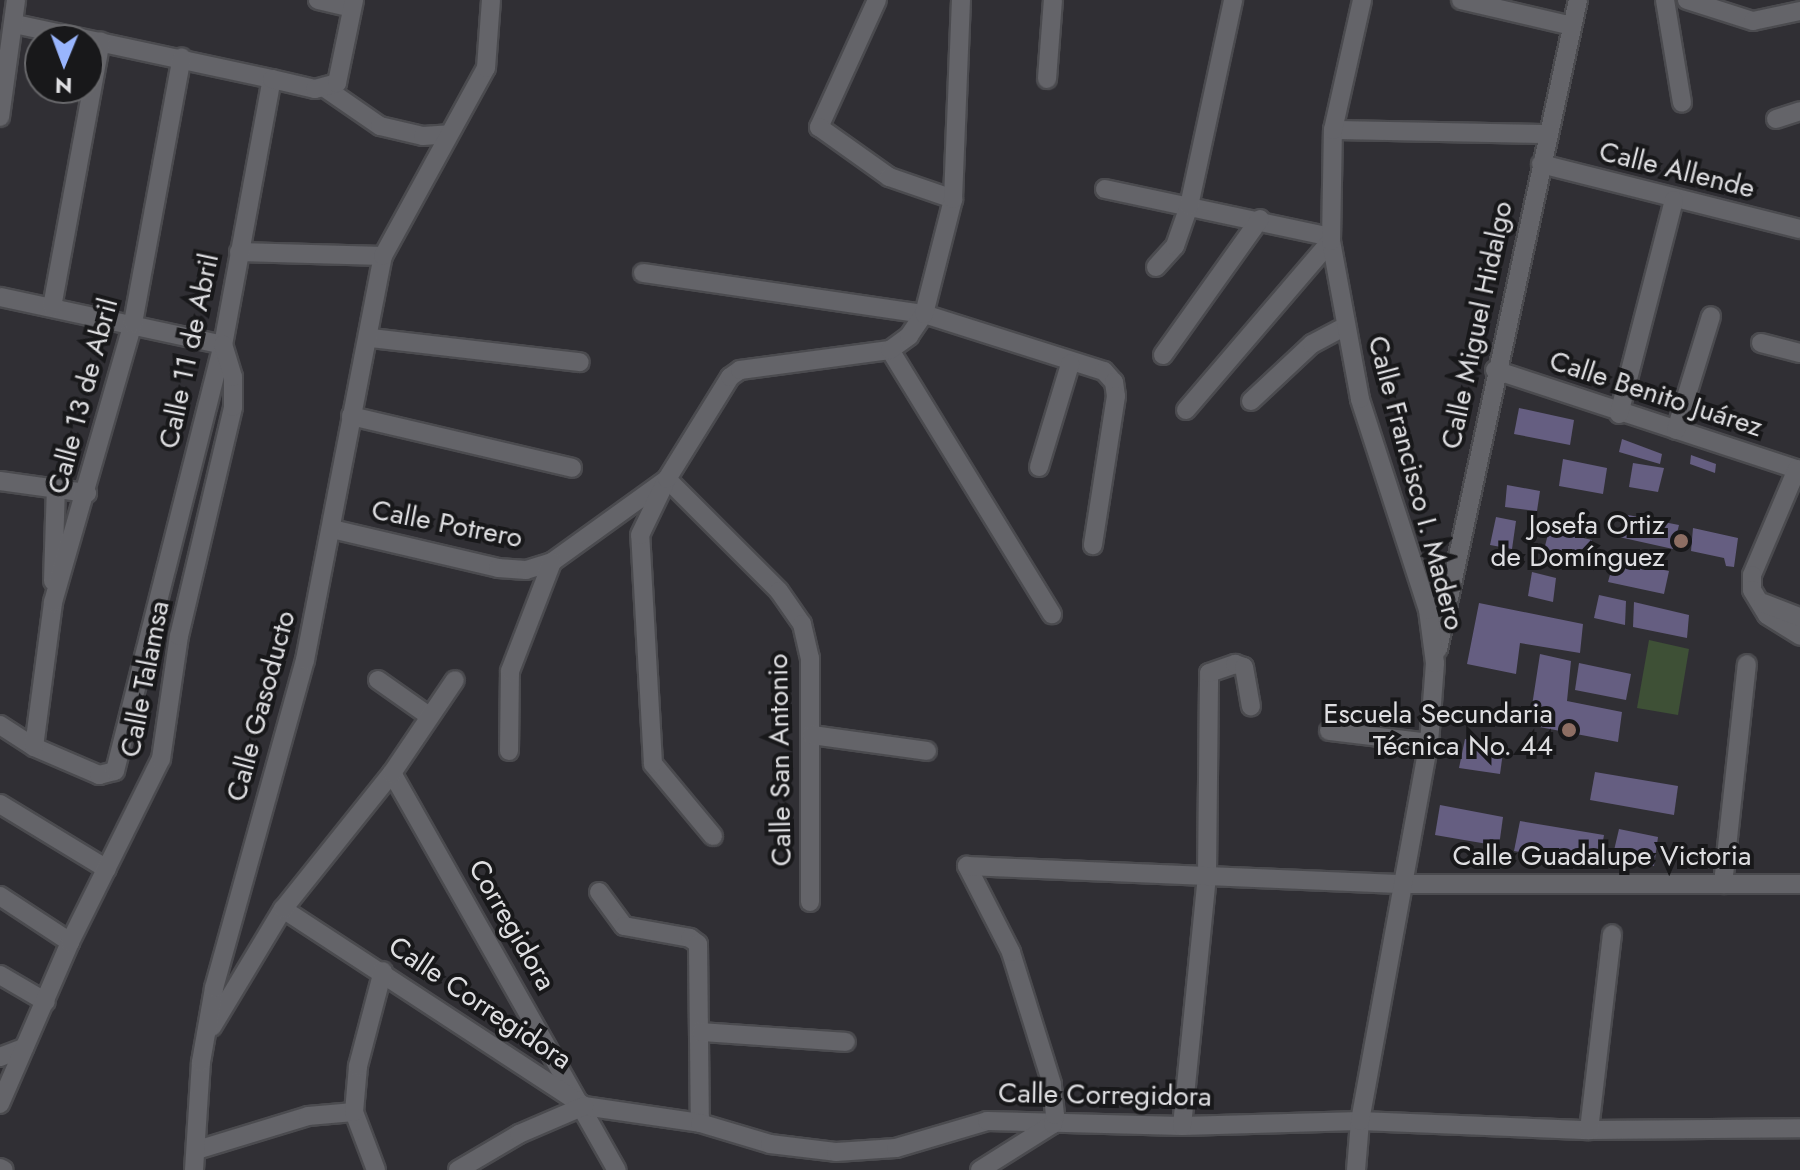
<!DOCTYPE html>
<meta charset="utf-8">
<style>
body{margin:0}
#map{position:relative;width:1800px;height:1170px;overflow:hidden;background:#302f34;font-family:Jost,sans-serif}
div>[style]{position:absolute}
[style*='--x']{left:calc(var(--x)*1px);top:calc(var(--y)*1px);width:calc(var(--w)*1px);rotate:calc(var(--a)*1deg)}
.green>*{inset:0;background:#3e5036}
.building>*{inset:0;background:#655e81}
.roads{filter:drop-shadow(2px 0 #4b4b4f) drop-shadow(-2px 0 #4b4b4f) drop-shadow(0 2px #4b4b4f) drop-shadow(0 -2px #4b4b4f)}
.minor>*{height:18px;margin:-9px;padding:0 9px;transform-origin:9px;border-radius:9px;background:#646469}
.dots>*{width:22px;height:22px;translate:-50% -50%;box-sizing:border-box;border:4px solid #18181a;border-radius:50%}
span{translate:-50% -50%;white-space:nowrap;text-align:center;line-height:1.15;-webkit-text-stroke:8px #18181a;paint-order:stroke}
.street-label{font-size:28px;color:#dedee1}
.poi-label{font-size:28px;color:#dedee1}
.right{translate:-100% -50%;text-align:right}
.north{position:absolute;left:24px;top:24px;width:80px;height:80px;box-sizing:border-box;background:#18181a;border:2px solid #67676a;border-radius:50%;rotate:181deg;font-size:22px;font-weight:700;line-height:32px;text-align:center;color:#dedee1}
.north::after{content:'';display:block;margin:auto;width:28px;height:36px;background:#99b5fd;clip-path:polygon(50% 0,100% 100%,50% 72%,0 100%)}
</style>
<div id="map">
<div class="green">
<div style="clip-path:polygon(1649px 640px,1689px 649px,1678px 715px,1637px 708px)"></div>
</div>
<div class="building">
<div style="clip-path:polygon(1519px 408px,1574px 420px,1570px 445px,1514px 434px)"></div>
<div style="clip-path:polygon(1622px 439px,1662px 454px,1660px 464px,1619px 452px)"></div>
<div style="clip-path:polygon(1691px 455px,1716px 464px,1715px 473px,1690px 464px)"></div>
<div style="clip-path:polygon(1563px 459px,1607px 468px,1603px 494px,1559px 486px)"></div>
<div style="clip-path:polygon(1633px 463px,1664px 468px,1658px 492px,1629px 487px)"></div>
<div style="clip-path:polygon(1507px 485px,1540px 491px,1537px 511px,1505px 507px)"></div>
<div style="clip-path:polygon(1623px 514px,1679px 525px,1673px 549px,1619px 537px)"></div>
<div style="clip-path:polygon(1496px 517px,1516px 521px,1512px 549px,1490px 545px)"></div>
<div style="clip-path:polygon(1693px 528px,1738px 538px,1734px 567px,1726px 566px,1724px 558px,1691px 551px)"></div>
<div style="clip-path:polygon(1549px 530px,1592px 540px,1588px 564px,1543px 554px)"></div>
<div style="clip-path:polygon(1614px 560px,1669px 571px,1664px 594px,1608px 582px)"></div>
<div style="clip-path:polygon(1532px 572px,1556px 578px,1553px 602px,1528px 596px)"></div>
<div style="clip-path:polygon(1599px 595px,1626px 601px,1625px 625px,1594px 618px)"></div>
<div style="clip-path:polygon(1634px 602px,1689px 615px,1687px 638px,1633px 627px)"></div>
<div style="clip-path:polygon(1479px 603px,1583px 624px,1580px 653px,1520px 643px,1516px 674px,1467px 664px)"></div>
<div style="clip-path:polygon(1540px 654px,1571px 661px,1567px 701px,1622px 712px,1618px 742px,1529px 725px)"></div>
<div style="clip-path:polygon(1579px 663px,1631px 674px,1626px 700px,1575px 690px)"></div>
<div style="clip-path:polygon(1465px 739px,1504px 745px,1500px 774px,1459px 768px)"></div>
<div style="clip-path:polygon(1595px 772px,1678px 786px,1674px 815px,1590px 800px)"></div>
<div style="clip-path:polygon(1440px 805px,1503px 817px,1499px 846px,1435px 835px)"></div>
<div style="clip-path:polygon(1520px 821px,1604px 835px,1599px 865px,1514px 851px)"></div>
<div style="clip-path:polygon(1619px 829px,1658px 837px,1654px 866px,1612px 859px)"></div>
</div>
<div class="roads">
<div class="minor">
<div style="--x:318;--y:0;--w:35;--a:13"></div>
<div style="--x:877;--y:0;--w:140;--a:114.5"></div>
<div style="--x:819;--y:127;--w:86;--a:35.5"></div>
<div style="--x:889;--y:177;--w:68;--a:19"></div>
<div style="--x:1461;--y:0;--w:114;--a:13.2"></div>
<div style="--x:1665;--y:0;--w:104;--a:80.6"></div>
<div style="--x:1687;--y:0;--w:69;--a:17.7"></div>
<div style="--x:1753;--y:21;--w:48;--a:-12"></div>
<div style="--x:15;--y:24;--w:263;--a:12.1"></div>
<div style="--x:1047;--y:79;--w:79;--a:-85.7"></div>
<div style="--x:325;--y:88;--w:67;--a:34.6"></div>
<div style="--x:380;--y:126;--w:44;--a:13.1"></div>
<div style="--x:423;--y:136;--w:26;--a:-4"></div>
<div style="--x:0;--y:117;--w:118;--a:-82.2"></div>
<div style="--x:1776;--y:119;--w:25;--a:-18"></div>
<div style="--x:1333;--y:130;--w:213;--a:1.1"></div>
<div style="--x:1541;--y:164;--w:267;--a:14.1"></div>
<div style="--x:1105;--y:189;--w:231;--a:12"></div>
<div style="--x:239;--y:252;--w:144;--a:1.6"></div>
<div style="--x:1156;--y:267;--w:28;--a:-48"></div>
<div style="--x:1175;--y:246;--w:42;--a:-70.7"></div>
<div style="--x:1189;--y:206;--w:211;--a:-77.9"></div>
<div style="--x:643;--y:273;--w:284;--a:8.3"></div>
<div style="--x:924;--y:314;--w:189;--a:17.6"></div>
<div style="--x:1104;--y:371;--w:15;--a:48"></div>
<div style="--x:1114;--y:382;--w:14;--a:82"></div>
<div style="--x:1116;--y:396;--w:151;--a:98.8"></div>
<div style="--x:0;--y:297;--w:228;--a:12.1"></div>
<div style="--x:52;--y:307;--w:270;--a:-79.6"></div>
<div style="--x:371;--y:338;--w:210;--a:6.6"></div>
<div style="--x:1761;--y:343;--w:40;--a:14.4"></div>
<div style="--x:890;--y:350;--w:310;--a:58.5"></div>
<div style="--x:1163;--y:355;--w:167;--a:-54.5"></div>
<div style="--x:1495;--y:370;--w:321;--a:18.2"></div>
<div style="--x:1251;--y:401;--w:83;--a:-43.1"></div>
<div style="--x:1312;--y:344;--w:36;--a:-28"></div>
<div style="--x:1186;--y:410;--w:223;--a:-49.4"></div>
<div style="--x:1619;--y:414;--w:221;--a:-75.6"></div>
<div style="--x:351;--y:416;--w:227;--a:13.2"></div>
<div style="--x:1676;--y:430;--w:119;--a:-72.9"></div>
<div style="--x:1039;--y:467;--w:108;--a:-73.2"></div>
<div style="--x:1797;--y:469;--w:115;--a:113"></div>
<div style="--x:1752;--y:575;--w:15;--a:90"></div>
<div style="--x:1752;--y:590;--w:29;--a:59"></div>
<div style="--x:1767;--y:615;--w:39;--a:32"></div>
<div style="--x:0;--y:481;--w:88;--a:7.9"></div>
<div style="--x:332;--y:529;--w:171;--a:13.2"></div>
<div style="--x:498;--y:568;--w:28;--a:4"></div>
<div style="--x:526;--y:570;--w:27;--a:-17"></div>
<div style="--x:552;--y:562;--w:142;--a:-35.8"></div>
<div style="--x:667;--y:479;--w:158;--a:45"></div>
<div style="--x:779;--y:591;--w:40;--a:55.1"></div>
<div style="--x:802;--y:624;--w:35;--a:77"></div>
<div style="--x:810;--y:658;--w:244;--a:90"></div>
<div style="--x:53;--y:581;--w:93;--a:-88.2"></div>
<div style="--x:1763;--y:603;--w:40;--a:21"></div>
<div style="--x:1438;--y:649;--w:664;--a:-77.83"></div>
<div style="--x:378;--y:680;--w:62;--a:35.2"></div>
<div style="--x:0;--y:725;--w:40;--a:32.9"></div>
<div style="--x:34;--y:747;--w:71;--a:23.3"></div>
<div style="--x:99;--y:775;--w:16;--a:-14"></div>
<div style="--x:115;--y:771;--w:439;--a:-75.8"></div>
<div style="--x:223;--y:345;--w:270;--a:-79.6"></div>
<div style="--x:272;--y:79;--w:44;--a:13.1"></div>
<div style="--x:315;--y:89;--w:23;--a:-15"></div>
<div style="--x:337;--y:83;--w:85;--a:-78.4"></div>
<div style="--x:1329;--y:731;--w:101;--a:6.8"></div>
<div style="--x:812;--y:735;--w:116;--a:7.9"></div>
<div style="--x:34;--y:747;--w:146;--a:-82.5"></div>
<div style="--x:53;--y:602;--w:290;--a:-74"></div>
<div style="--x:133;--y:323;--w:270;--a:-79.6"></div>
<div style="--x:509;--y:751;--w:80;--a:-89.3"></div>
<div style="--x:510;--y:671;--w:117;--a:-68.9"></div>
<div style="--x:392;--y:773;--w:456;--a:60.5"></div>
<div style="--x:0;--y:804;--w:125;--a:31.3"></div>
<div style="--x:713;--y:836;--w:94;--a:-129.8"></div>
<div style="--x:653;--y:764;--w:229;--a:-93.2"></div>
<div style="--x:640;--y:535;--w:62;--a:-64.3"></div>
<div style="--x:667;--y:479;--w:120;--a:-58.3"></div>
<div style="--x:730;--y:377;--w:12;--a:-35"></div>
<div style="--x:740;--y:370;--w:151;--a:-7.6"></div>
<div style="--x:890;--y:350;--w:24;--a:-36"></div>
<div style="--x:909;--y:336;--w:27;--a:-56"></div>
<div style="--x:924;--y:314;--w:119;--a:-75.8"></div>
<div style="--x:953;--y:199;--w:199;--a:-87.7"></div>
<div style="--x:1723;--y:884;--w:221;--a:-83.8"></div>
<div style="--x:599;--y:892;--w:42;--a:53.7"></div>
<div style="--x:624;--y:926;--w:67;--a:10.3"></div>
<div style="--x:690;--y:938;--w:10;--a:37"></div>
<div style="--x:698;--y:944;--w:179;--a:89.4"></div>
<div style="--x:0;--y:896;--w:84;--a:33.3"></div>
<div style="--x:283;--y:909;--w:360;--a:33.2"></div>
<div style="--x:584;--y:1106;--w:117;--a:8.3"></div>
<div style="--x:700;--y:1123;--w:73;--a:16.7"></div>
<div style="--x:770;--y:1144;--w:66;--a:6.9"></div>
<div style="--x:836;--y:1152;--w:60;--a:-3.8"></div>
<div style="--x:896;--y:1148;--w:95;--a:-16.5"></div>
<div style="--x:987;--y:1121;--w:195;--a:1.5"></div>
<div style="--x:1182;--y:1126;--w:178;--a:-1.6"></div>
<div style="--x:1360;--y:1121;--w:229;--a:2.3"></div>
<div style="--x:1589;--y:1130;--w:211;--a:-0.5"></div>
<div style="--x:0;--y:975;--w:53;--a:30.4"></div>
<div style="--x:212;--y:1027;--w:138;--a:-59"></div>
<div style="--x:283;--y:909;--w:174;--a:-51.3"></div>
<div style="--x:392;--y:773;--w:112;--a:-55.9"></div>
<div style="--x:701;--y:1032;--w:145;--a:3.9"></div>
<div style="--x:0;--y:1057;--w:26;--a:-21"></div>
<div style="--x:0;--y:1104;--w:176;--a:-66.6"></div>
<div style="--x:70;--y:942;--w:204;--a:-63.6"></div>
<div style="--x:161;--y:759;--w:124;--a:-81.7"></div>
<div style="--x:179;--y:636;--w:235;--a:-76.7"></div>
<div style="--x:233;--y:407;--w:30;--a:-90"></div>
<div style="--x:233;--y:377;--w:34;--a:-107"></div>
<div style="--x:1182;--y:1126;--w:253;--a:-84.3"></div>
<div style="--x:1207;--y:874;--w:201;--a:-89.4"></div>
<div style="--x:1209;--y:673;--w:28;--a:-19"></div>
<div style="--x:1235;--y:664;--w:9;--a:18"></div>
<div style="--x:1244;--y:667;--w:40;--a:80"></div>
<div style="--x:1589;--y:1130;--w:197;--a:-83.3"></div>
<div style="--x:197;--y:1150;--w:116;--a:-17"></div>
<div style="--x:308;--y:1116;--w:46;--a:-5"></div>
<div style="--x:0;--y:1168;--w:4;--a:27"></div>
<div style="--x:194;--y:1170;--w:108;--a:-86.3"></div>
<div style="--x:201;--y:1062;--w:75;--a:-80"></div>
<div style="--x:214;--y:988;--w:340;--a:-74.5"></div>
<div style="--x:305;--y:660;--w:411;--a:-79.1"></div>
<div style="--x:383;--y:256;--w:214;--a:-61.3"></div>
<div style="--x:486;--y:68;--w:68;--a:-85.8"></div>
<div style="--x:376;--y:1170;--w:62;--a:-110.8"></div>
<div style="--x:354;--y:1112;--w:46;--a:-85"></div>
<div style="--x:358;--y:1066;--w:98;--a:-75.3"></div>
<div style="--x:458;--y:1170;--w:71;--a:-30.5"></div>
<div style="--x:519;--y:1134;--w:71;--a:-23.3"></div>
<div style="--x:980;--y:1170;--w:86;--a:-32.2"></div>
<div style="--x:1053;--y:1124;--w:9;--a:-77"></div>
<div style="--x:1055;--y:1115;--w:31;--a:-96"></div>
<div style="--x:1052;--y:1084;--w:138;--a:-107.3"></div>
<div style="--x:1011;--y:952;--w:97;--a:-117.1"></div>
<div style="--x:967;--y:866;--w:438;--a:2.4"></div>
<div style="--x:1405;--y:884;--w:395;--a:0"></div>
<div style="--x:1356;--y:1170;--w:49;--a:-85.3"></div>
<div style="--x:1360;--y:1121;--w:384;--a:-79.7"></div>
<div style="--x:1429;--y:743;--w:80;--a:-85.7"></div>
<div style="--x:1435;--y:663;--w:53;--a:-97.5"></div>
<div style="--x:1428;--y:610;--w:222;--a:-107.9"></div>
<div style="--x:1360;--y:399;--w:161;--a:-100.4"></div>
<div style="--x:1331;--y:241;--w:111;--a:-89"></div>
<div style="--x:1333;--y:130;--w:133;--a:-77.4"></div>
</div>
</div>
<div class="dots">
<div style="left:1681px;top:541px;background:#8d6e63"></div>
<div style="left:1569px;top:730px;background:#8d6e63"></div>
</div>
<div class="street-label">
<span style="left:1677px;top:170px;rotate:14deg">Calle Allende</span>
<span style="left:1477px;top:325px;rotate:-78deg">Calle Miguel Hidalgo</span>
<span style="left:189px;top:351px;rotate:-78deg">Calle 11 de Abril</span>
<span style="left:1656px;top:394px;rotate:18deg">Calle Benito Juárez</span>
<span style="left:83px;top:396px;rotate:-75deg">Calle 13 de Abril</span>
<span style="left:1416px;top:483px;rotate:75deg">Calle Francisco I. Madero</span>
<span style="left:447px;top:524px;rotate:11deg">Calle Potrero</span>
<span style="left:145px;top:679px;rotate:-79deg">Calle Talamsa</span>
<span style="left:261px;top:706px;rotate:-75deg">Calle Gasoducto</span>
<span style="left:780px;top:760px;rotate:-91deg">Calle San Antonio</span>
<span style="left:1602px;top:856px">Calle Guadalupe Victoria</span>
<span style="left:512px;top:925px;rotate:60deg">Corregidora</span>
<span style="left:480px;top:1003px;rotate:34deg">Calle Corregidora</span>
<span style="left:1105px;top:1095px;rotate:1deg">Calle Corregidora</span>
</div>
<div class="poi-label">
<span class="right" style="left:1665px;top:541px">Josefa Ortiz<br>de Domínguez</span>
<span class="right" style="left:1553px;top:730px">Escuela Secundaria<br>Técnica No. 44</span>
</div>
<div class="north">N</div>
</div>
